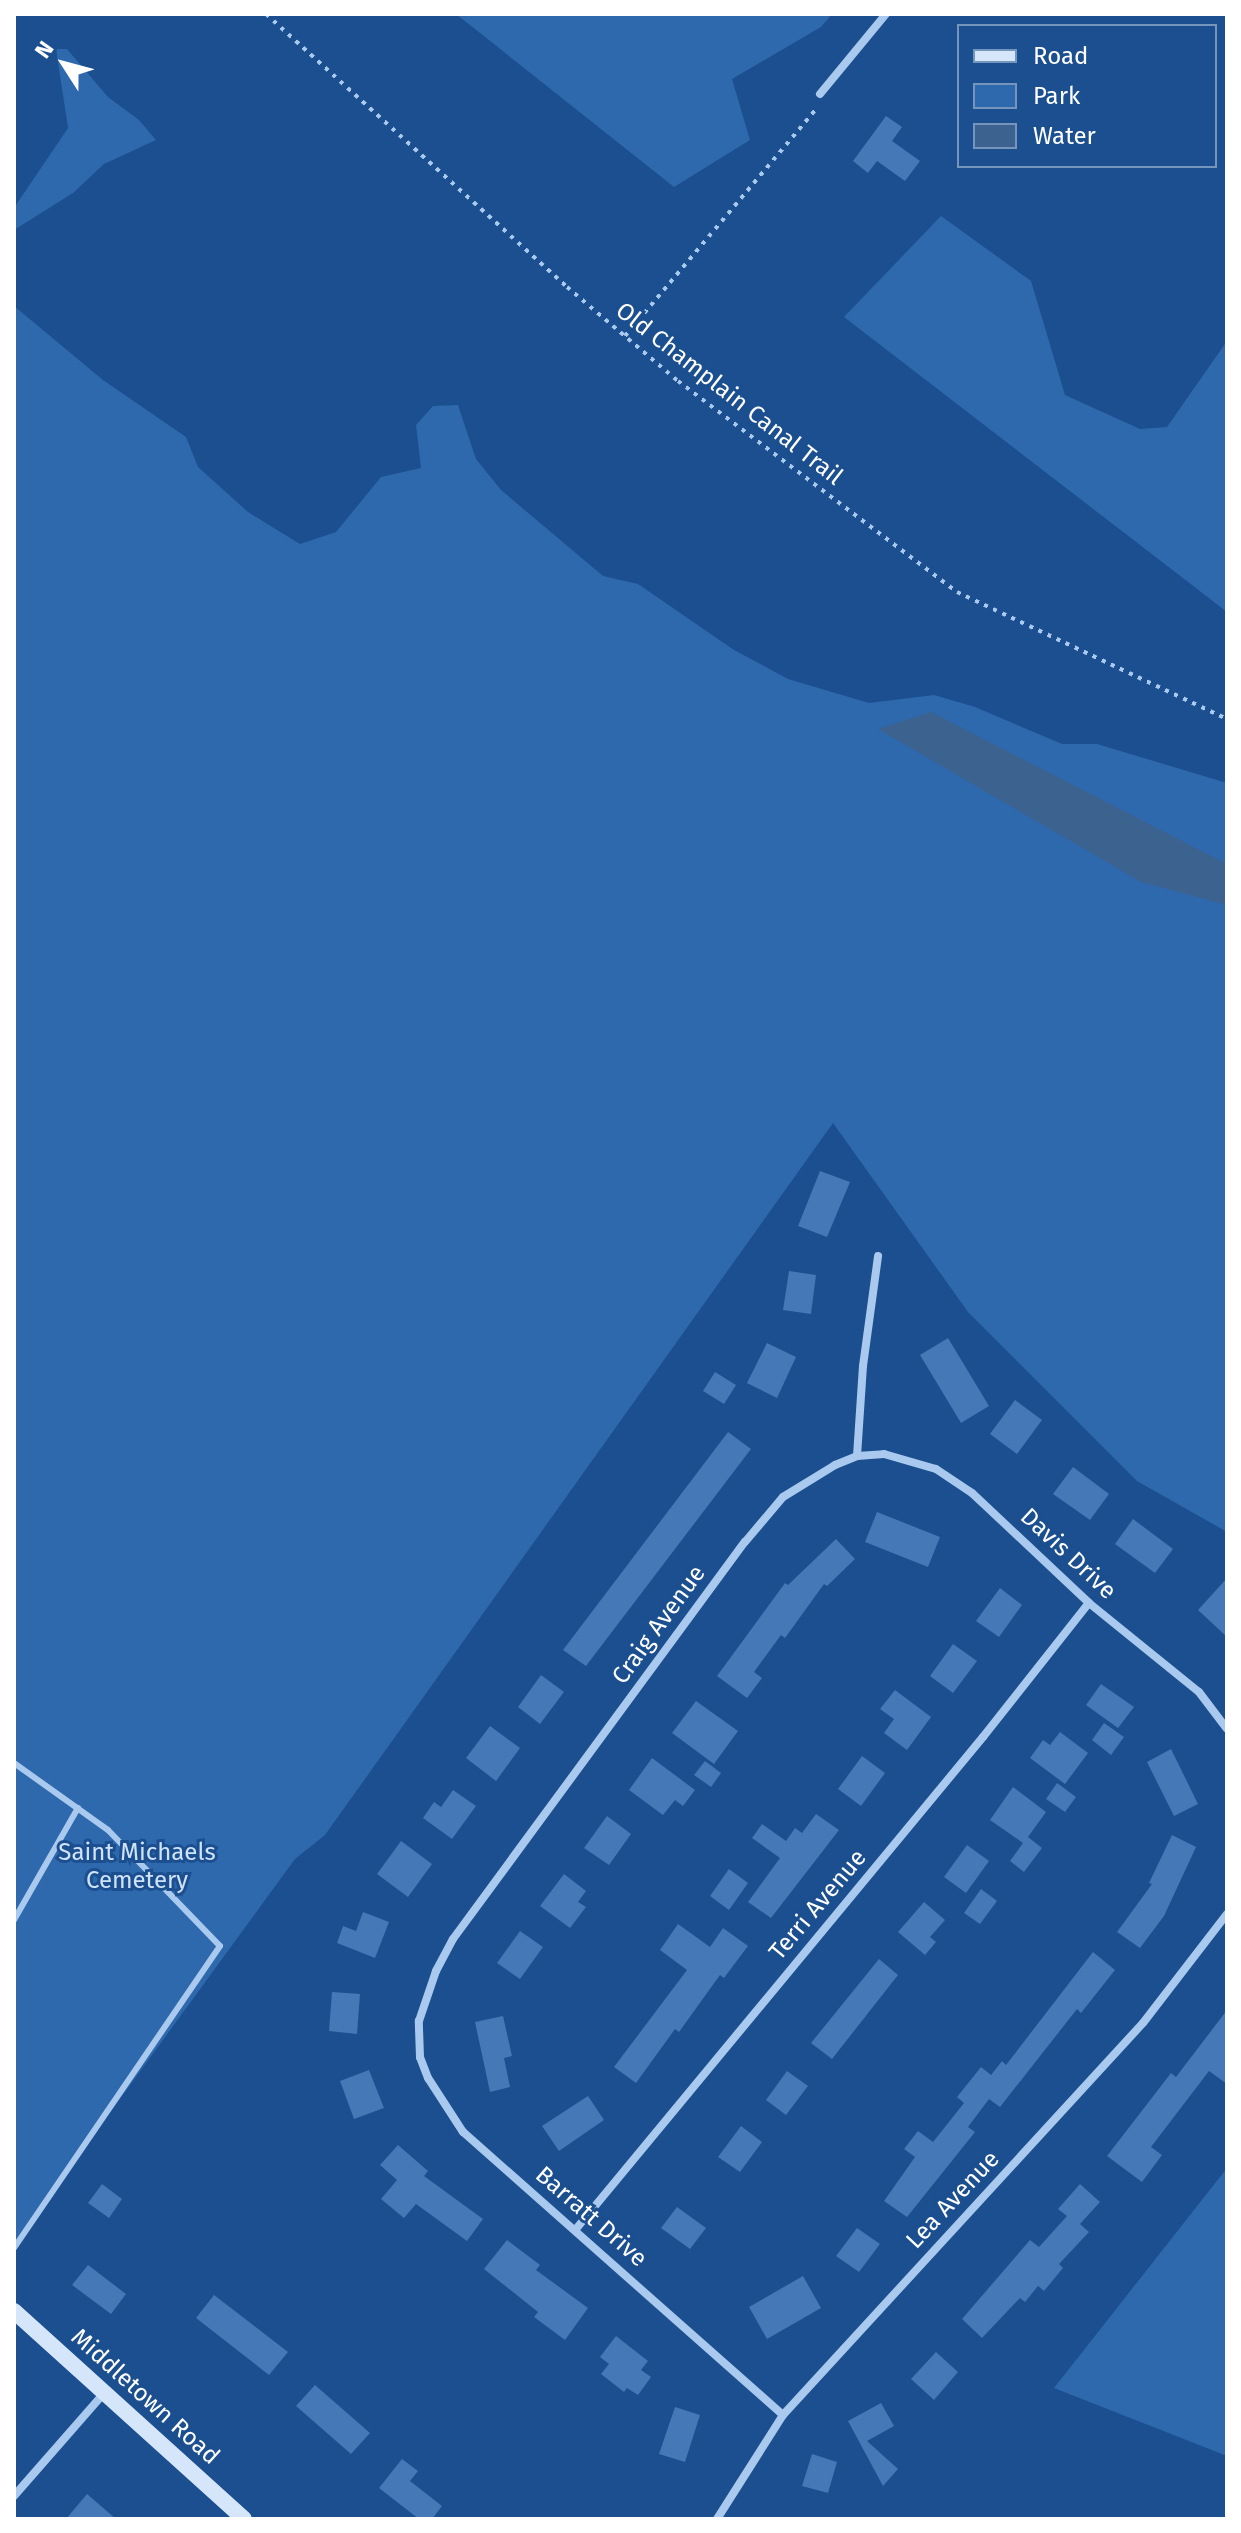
<!DOCTYPE html>
<style>
body{margin:0}
#map{position:relative;width:1241px;height:2533px;overflow:hidden;background:#1b4f8f;font-family:"Fira Sans",sans-serif}
div>[style]{position:absolute}
[style*='--x']{left:calc(var(--x)*1px);top:calc(var(--y)*1px);width:calc(var(--w)*1px);rotate:calc(var(--a)*1deg)}
.green>*{inset:0;background:#2e69ad}
.water>*{inset:0;background:#3c6290}
.building>*{inset:0;background:#4478b7}
.path>*{height:4px;margin-top:-2px;transform-origin:0;background:repeating-linear-gradient(90deg,#a9c9ee 0 4px,transparent 0 10px)}
.lane>*{height:6px;margin:-3px;padding:0 3px;transform-origin:3px;border-radius:3px;background:#a9c9ee}
.street>*{height:8px;margin:-4px;padding:0 4px;transform-origin:4px;border-radius:4px;background:#a9c9ee}
.secondary>*{height:16px;margin:-8px;padding:0 8px;transform-origin:8px;border-radius:8px;background:#d6e6fa}
span{translate:-50% -50%;white-space:nowrap;text-align:center;line-height:1.15;-webkit-text-stroke:6px #1b4f8f;paint-order:stroke}
.street-label{font-size:24px;color:#fff}
.park-label{font-size:24px;color:#cfe3fa}
.frame{position:absolute;inset:0;border:16px solid #fff;pointer-events:none}
.legend{position:absolute;left:957px;top:24px;width:260px;height:144px;box-sizing:border-box;background:#1b4f8f;border:2px solid #7695bc;margin:0;padding:10px 14px;list-style:none;font-size:24px;color:#fff}
.legend li{display:flex;align-items:center;gap:16px;height:40px}
.legend b{width:40px;border:2px solid #7695bc}
.north{position:absolute;left:24px;top:24px;width:80px;height:80px;-webkit-text-stroke:6px #1b4f8f;paint-order:stroke;rotate:306deg;font-size:22px;font-weight:700;line-height:32px;text-align:center;color:#fff}
.north::after{content:'';display:block;margin:auto;width:28px;height:36px;background:#fff;clip-path:polygon(50% 0,100% 100%,50% 72%,0 100%)}
</style>
<div id="map">
<div class="green">
<div style="clip-path:polygon(456px 14px,832px 14px,821px 27px,732px 79px,750px 140px,674px 187px)"></div>
<div style="clip-path:polygon(56px 49px,67px 49px,108px 97px,139px 120px,156px 140px,104px 164px,73px 193px,14px 230px,14px 208px,68px 128px)"></div>
<div style="clip-path:polygon(941px 216px,1031px 281px,1065px 395px,1140px 429px,1167px 427px,1227px 341px,1227px 612px,844px 317px)"></div>
<div style="clip-path:polygon(14px 306px,103px 380px,186px 437px,198px 467px,248px 512px,300px 544px,336px 532px,381px 477px,421px 468px,416px 425px,433px 406px,458px 405px,476px 459px,501px 490px,603px 576px,638px 584px,734px 650px,788px 679px,869px 703px,934px 695px,975px 707px,1062px 744px,1097px 744px,1227px 783px,1227px 1532px,1137px 1481px,968px 1312px,833px 1123px,325px 1835px,295px 1859px,14px 2244px)"></div>
<div style="clip-path:polygon(1227px 2168px,1227px 2456px,1054px 2388px)"></div>
</div>
<div class="water">
<div style="clip-path:polygon(931px 712px,1227px 864px,1227px 905px,1141px 882px,878px 729px)"></div>
</div>
<div class="building">
<div style="clip-path:polygon(886px 116px,902px 127px,892px 141px,920px 161px,905px 181px,877px 161px,868px 173px,853px 161px)"></div>
<div style="clip-path:polygon(820px 1171px,850px 1182px,827px 1237px,798px 1226px)"></div>
<div style="clip-path:polygon(789px 1271px,816px 1275px,811px 1314px,783px 1310px)"></div>
<div style="clip-path:polygon(948px 1338px,989px 1406px,961px 1423px,920px 1355px)"></div>
<div style="clip-path:polygon(767px 1343px,796px 1357px,777px 1398px,747px 1383px)"></div>
<div style="clip-path:polygon(715px 1372px,736px 1385px,724px 1404px,703px 1391px)"></div>
<div style="clip-path:polygon(1015px 1400px,1042px 1420px,1017px 1454px,990px 1434px)"></div>
<div style="clip-path:polygon(728px 1432px,751px 1449px,586px 1666px,563px 1650px)"></div>
<div style="clip-path:polygon(1073px 1467px,1109px 1494px,1090px 1520px,1053px 1494px)"></div>
<div style="clip-path:polygon(877px 1512px,940px 1537px,928px 1567px,865px 1542px)"></div>
<div style="clip-path:polygon(1133px 1519px,1173px 1549px,1155px 1573px,1115px 1544px)"></div>
<div style="clip-path:polygon(836px 1539px,855px 1559px,827px 1586px,824px 1584px,785px 1638px,781px 1635px,754px 1672px,762px 1678px,747px 1698px,717px 1676px,785px 1583px,788px 1585px)"></div>
<div style="clip-path:polygon(1227px 1578px,1227px 1637px,1198px 1610px)"></div>
<div style="clip-path:polygon(1000px 1588px,1022px 1605px,999px 1637px,976px 1621px)"></div>
<div style="clip-path:polygon(953px 1644px,977px 1661px,953px 1693px,930px 1676px)"></div>
<div style="clip-path:polygon(541px 1675px,564px 1692px,540px 1724px,518px 1707px)"></div>
<div style="clip-path:polygon(1101px 1684px,1134px 1707px,1118px 1728px,1086px 1705px)"></div>
<div style="clip-path:polygon(895px 1690px,931px 1717px,907px 1750px,884px 1733px,894px 1719px,880px 1709px)"></div>
<div style="clip-path:polygon(696px 1701px,738px 1731px,714px 1764px,672px 1733px)"></div>
<div style="clip-path:polygon(1104px 1723px,1124px 1737px,1111px 1755px,1092px 1740px)"></div>
<div style="clip-path:polygon(490px 1726px,520px 1748px,496px 1781px,466px 1758px)"></div>
<div style="clip-path:polygon(1060px 1732px,1088px 1753px,1065px 1784px,1030px 1758px,1043px 1740px,1050px 1745px)"></div>
<div style="clip-path:polygon(1171px 1749px,1198px 1804px,1174px 1816px,1147px 1762px)"></div>
<div style="clip-path:polygon(862px 1756px,885px 1773px,861px 1806px,838px 1789px)"></div>
<div style="clip-path:polygon(652px 1758px,695px 1790px,683px 1806px,675px 1800px,663px 1815px,629px 1790px)"></div>
<div style="clip-path:polygon(705px 1761px,721px 1773px,711px 1787px,694px 1775px)"></div>
<div style="clip-path:polygon(1057px 1783px,1076px 1797px,1065px 1812px,1046px 1799px)"></div>
<div style="clip-path:polygon(1013px 1787px,1046px 1812px,1028px 1837px,1042px 1848px,1024px 1872px,1010px 1861px,1023px 1843px,990px 1820px)"></div>
<div style="clip-path:polygon(453px 1790px,476px 1806px,452px 1839px,423px 1818px,434px 1802px,441px 1807px)"></div>
<div style="clip-path:polygon(816px 1814px,839px 1830px,771px 1918px,748px 1902px,780px 1858px,752px 1838px,762px 1824px,786px 1841px,795px 1828px,802px 1833px)"></div>
<div style="clip-path:polygon(607px 1816px,631px 1834px,609px 1865px,584px 1848px)"></div>
<div style="clip-path:polygon(1172px 1835px,1196px 1847px,1164px 1916px,1140px 1948px,1117px 1932px,1152px 1884px,1149px 1883px)"></div>
<div style="clip-path:polygon(401px 1841px,432px 1864px,408px 1897px,377px 1874px)"></div>
<div style="clip-path:polygon(967px 1845px,989px 1861px,966px 1893px,944px 1877px)"></div>
<div style="clip-path:polygon(729px 1869px,748px 1883px,729px 1910px,710px 1896px)"></div>
<div style="clip-path:polygon(564px 1874px,586px 1891px,578px 1902px,586px 1907px,570px 1928px,540px 1906px)"></div>
<div style="clip-path:polygon(981px 1889px,997px 1901px,980px 1924px,964px 1913px)"></div>
<div style="clip-path:polygon(924px 1902px,945px 1920px,930px 1937px,936px 1942px,925px 1955px,898px 1932px)"></div>
<div style="clip-path:polygon(363px 1912px,389px 1922px,375px 1958px,337px 1943px,343px 1926px,356px 1931px)"></div>
<div style="clip-path:polygon(678px 1924px,710px 1947px,723px 1928px,748px 1946px,724px 1978px,720px 1975px,679px 2032px,675px 2029px,636px 2083px,614px 2067px,687px 1970px,660px 1950px)"></div>
<div style="clip-path:polygon(520px 1931px,543px 1947px,520px 1979px,497px 1963px)"></div>
<div style="clip-path:polygon(1093px 1952px,1115px 1970px,1081px 2013px,1077px 2009px,1000px 2107px,989px 2099px,968px 2127px,975px 2132px,907px 2217px,884px 2201px,915px 2157px,904px 2149px,918px 2131px,933px 2142px,964px 2103px,957px 2097px,981px 2067px,991px 2075px,1002px 2061px,1006px 2065px)"></div>
<div style="clip-path:polygon(879px 1959px,898px 1975px,832px 2059px,811px 2043px)"></div>
<div style="clip-path:polygon(332px 1992px,360px 1994px,357px 2034px,329px 2031px)"></div>
<div style="clip-path:polygon(1227px 2010px,1227px 2084px,1209px 2071px,1151px 2147px,1162px 2155px,1142px 2182px,1107px 2156px,1171px 2073px,1176px 2077px)"></div>
<div style="clip-path:polygon(503px 2016px,512px 2056px,504px 2058px,510px 2087px,490px 2092px,475px 2022px)"></div>
<div style="clip-path:polygon(369px 2070px,384px 2108px,354px 2119px,340px 2081px)"></div>
<div style="clip-path:polygon(787px 2071px,808px 2086px,786px 2115px,766px 2100px)"></div>
<div style="clip-path:polygon(588px 2096px,604px 2120px,559px 2151px,542px 2126px)"></div>
<div style="clip-path:polygon(741px 2126px,762px 2142px,740px 2172px,718px 2157px)"></div>
<div style="clip-path:polygon(398px 2145px,428px 2171px,424px 2176px,483px 2219px,467px 2241px,416px 2204px,404px 2218px,381px 2199px,397px 2180px,380px 2165px)"></div>
<div style="clip-path:polygon(102px 2184px,122px 2199px,109px 2218px,88px 2203px)"></div>
<div style="clip-path:polygon(1080px 2184px,1100px 2202px,1080px 2224px,1089px 2232px,1059px 2264px,1063px 2268px,1044px 2291px,1038px 2286px,1025px 2302px,1020px 2298px,982px 2338px,962px 2319px,1030px 2240px,1039px 2247px,1067px 2216px,1058px 2209px)"></div>
<div style="clip-path:polygon(677px 2207px,706px 2228px,690px 2249px,661px 2228px)"></div>
<div style="clip-path:polygon(857px 2228px,880px 2244px,859px 2272px,836px 2256px)"></div>
<div style="clip-path:polygon(507px 2240px,540px 2265px,536px 2270px,588px 2308px,565px 2340px,534px 2317px,538px 2312px,484px 2269px)"></div>
<div style="clip-path:polygon(88px 2265px,126px 2294px,111px 2314px,72px 2285px)"></div>
<div style="clip-path:polygon(803px 2276px,821px 2308px,767px 2339px,749px 2307px)"></div>
<div style="clip-path:polygon(214px 2295px,288px 2352px,269px 2375px,196px 2318px)"></div>
<div style="clip-path:polygon(616px 2336px,648px 2361px,641px 2370px,651px 2377px,638px 2395px,627px 2388px,624px 2392px,601px 2374px,609px 2364px,600px 2357px)"></div>
<div style="clip-path:polygon(936px 2352px,958px 2372px,934px 2400px,911px 2379px)"></div>
<div style="clip-path:polygon(315px 2385px,370px 2433px,351px 2454px,296px 2406px)"></div>
<div style="clip-path:polygon(881px 2403px,894px 2426px,867px 2441px,898px 2469px,883px 2486px,848px 2421px)"></div>
<div style="clip-path:polygon(675px 2407px,700px 2415px,685px 2462px,659px 2454px)"></div>
<div style="clip-path:polygon(812px 2454px,837px 2462px,828px 2493px,802px 2486px)"></div>
<div style="clip-path:polygon(402px 2459px,418px 2471px,410px 2481px,442px 2506px,432px 2519px,419px 2519px,379px 2488px)"></div>
<div style="clip-path:polygon(87px 2494px,116px 2519px,66px 2519px)"></div>
</div>
<div class="path">
<div style="--x:266;--y:14;--w:406;--a:42.2"></div>
<div style="--x:567;--y:287;--w:145;--a:40.3"></div>
<div style="--x:678;--y:381;--w:350;--a:37.1"></div>
<div style="--x:957;--y:592;--w:298;--a:25.2"></div>
<div style="--x:625;--y:336;--w:298;--a:-49.9"></div>
</div>
<div class="lane">
<div style="--x:14;--y:1763;--w:115;--a:35.5"></div>
<div style="--x:108;--y:1830;--w:161;--a:46"></div>
<div style="--x:220;--y:1946;--w:366;--a:124.3"></div>
<div style="--x:14;--y:1920;--w:129;--a:-60.3"></div>
</div>
<div class="street">
<div style="--x:820;--y:94;--w:104;--a:-50.5"></div>
<div style="--x:857;--y:1456;--w:27;--a:-4"></div>
<div style="--x:884;--y:1454;--w:54;--a:16.1"></div>
<div style="--x:936;--y:1469;--w:43;--a:33.7"></div>
<div style="--x:972;--y:1493;--w:161;--a:43.2"></div>
<div style="--x:1089;--y:1603;--w:141;--a:39"></div>
<div style="--x:1199;--y:1692;--w:46;--a:52.9"></div>
<div style="--x:576;--y:2229;--w:639;--a:-50.4"></div>
<div style="--x:983;--y:1737;--w:171;--a:-51.7"></div>
<div style="--x:783;--y:2415;--w:427;--a:-138.5"></div>
<div style="--x:463;--y:2132;--w:64;--a:-122.9"></div>
<div style="--x:428;--y:2078;--w:22;--a:-111"></div>
<div style="--x:420;--y:2057;--w:36;--a:-92"></div>
<div style="--x:419;--y:2021;--w:53;--a:-71.2"></div>
<div style="--x:436;--y:1971;--w:36;--a:-62"></div>
<div style="--x:453;--y:1939;--w:493;--a:-53.7"></div>
<div style="--x:745;--y:1542;--w:59;--a:-49.8"></div>
<div style="--x:783;--y:1497;--w:61;--a:-31.6"></div>
<div style="--x:835;--y:1465;--w:24;--a:-22"></div>
<div style="--x:857;--y:1456;--w:90;--a:-86.2"></div>
<div style="--x:863;--y:1366;--w:111;--a:-82.2"></div>
<div style="--x:14;--y:2496;--w:138;--a:-48.8"></div>
<div style="--x:717;--y:2519;--w:123;--a:-57.6"></div>
<div style="--x:783;--y:2415;--w:532;--a:-47.44"></div>
<div style="--x:1143;--y:2023;--w:138;--a:-52.4"></div>
</div>
<div class="secondary">
<div style="--x:14;--y:2311;--w:310;--a:42.1"></div>
</div>
<div class="street-label">
<span style="left:729px;top:394px;rotate:38deg">Old Champlain Canal Trail</span>
<span style="left:1068px;top:1554px;rotate:43deg">Davis Drive</span>
<span style="left:659px;top:1625px;rotate:-54deg">Craig Avenue</span>
<span style="left:818px;top:1905px;rotate:-50deg">Terri Avenue</span>
<span style="left:953px;top:2200px;rotate:-47deg">Lea Avenue</span>
<span style="left:591px;top:2217px;rotate:41deg">Barratt Drive</span>
<span style="left:145px;top:2397px;rotate:42deg">Middletown Road</span>
</div>
<div class="park-label">
<span style="left:137px;top:1867px">Saint Michaels<br>Cemetery</span>
</div>
<div class="frame"></div>
<ul class="legend">
<li><b style="height:10px;background:#d6e6fa"></b>Road</li>
<li><b style="height:22px;background:#2e69ad"></b>Park</li>
<li><b style="height:22px;background:#3c6290"></b>Water</li>
</ul>
<div class="north">N</div>
</div>
